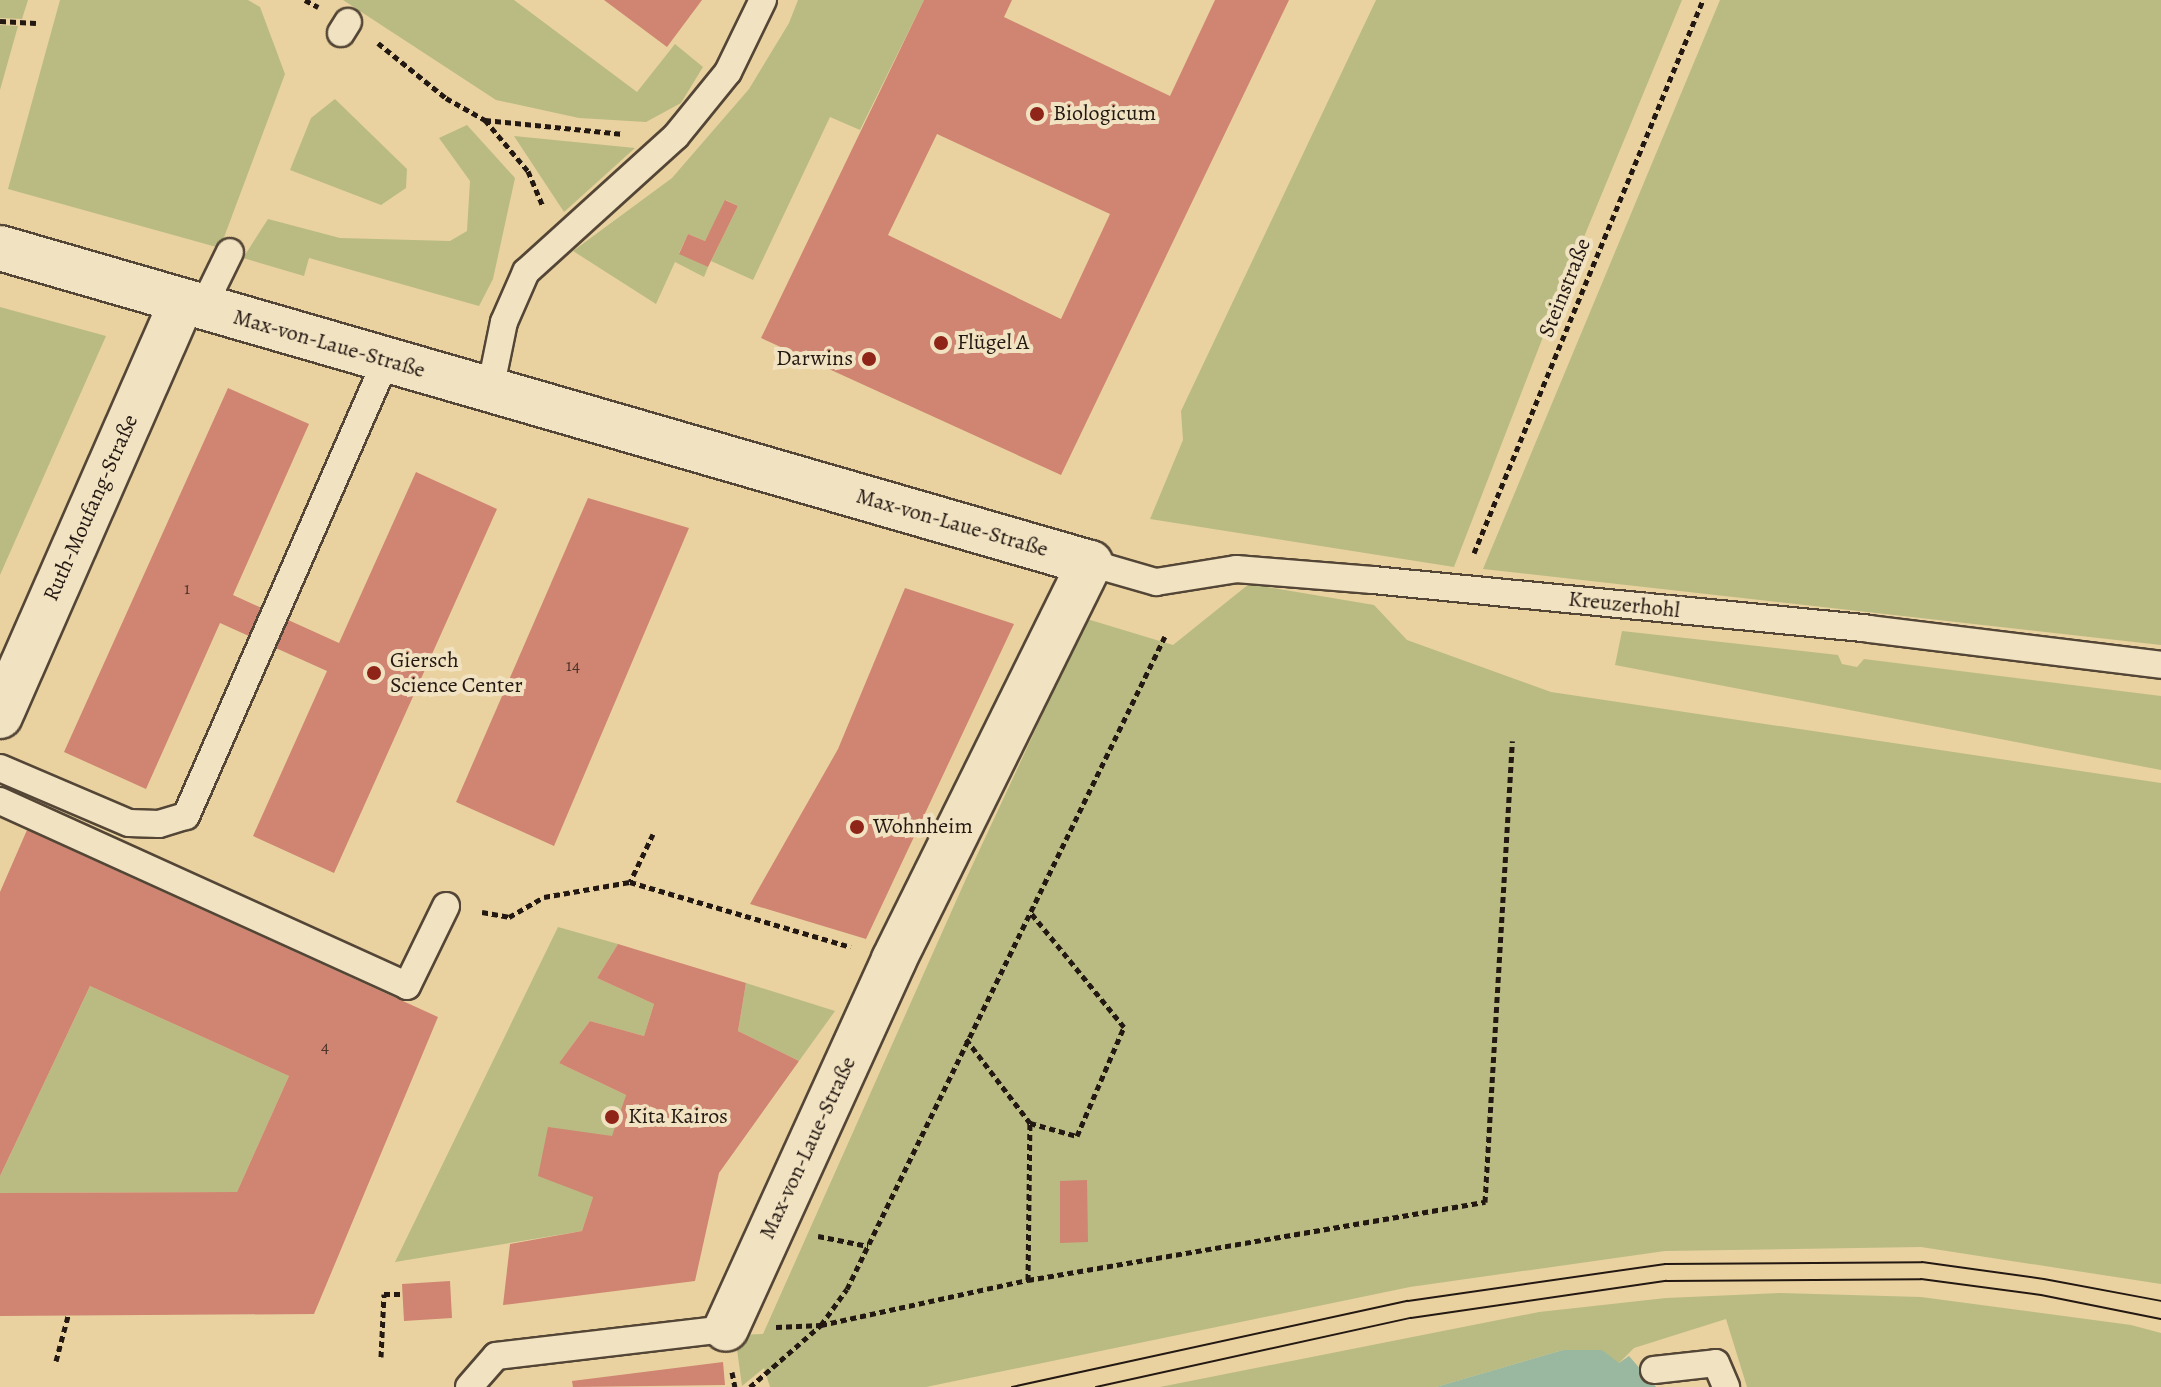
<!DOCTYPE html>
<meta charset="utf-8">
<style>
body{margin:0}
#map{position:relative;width:2161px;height:1387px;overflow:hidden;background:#e9d2a0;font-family:Alegreya,serif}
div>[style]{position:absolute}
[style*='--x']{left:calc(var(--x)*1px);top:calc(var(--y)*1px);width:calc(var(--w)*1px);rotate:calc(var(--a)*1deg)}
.green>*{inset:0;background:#b9bb82}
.water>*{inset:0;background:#99b89f}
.building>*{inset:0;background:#cf8571}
.path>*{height:5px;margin-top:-2.5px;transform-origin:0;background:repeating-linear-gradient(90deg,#231812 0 6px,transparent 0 10px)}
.roads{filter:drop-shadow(2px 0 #544636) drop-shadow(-2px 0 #544636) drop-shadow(0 2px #544636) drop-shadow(0 -2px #544636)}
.service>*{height:26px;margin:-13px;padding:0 13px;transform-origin:13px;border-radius:13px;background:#f1e2c1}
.minor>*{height:44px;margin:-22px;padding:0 22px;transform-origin:22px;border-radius:22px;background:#f1e2c1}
.tram>*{height:2px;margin:-1px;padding:0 1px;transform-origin:1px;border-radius:1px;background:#231812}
.dots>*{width:22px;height:22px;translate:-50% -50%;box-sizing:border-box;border:4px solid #f1e2c1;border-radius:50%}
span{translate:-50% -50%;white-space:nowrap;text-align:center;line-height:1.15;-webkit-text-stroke:8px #f1e2c1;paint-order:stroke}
.number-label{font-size:18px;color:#4e332a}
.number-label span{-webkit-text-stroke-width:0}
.poi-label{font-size:22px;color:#231812}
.left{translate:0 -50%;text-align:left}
.right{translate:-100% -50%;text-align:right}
.street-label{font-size:22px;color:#231812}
</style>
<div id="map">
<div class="green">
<div style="clip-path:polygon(0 0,28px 0,22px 19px,0 18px)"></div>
<div style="clip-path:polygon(60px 0,248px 0,260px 7px,285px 74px,220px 248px,8px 189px)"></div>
<div style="clip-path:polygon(343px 0,514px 0,637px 92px,675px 44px,703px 67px,681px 103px,646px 122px,579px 118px,496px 100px)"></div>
<div style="clip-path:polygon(798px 0,924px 0,860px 130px,830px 117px,753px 280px,711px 261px,738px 206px,726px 200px,705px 241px,688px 234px,679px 253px,708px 267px,704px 277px,675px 262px,656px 304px,573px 251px,672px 178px,749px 89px,789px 23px)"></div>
<div style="clip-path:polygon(1376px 0,1682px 0,1548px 324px,1454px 567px,1150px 519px,1183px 440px,1181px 411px)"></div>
<div style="clip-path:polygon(1720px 0,2161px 0,2161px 645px,1483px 569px)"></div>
<div style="clip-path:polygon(0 25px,18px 26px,0 90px)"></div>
<div style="clip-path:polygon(335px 99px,407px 169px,406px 188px,381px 205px,290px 170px,311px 118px)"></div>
<div style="clip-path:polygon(467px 125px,515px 178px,493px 279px,479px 306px,309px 258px,304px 276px,243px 258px,268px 219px,340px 238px,450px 241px,467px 231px,470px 181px,439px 138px)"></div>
<div style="clip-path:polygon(514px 136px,635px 148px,564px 212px)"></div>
<div style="clip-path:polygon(0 307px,106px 336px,0 575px)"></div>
<div style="clip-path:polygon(1249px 584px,1374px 605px,1407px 640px,1551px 692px,2161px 783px,2161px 1284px,1921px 1247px,1665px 1251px,1410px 1287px,926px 1387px,770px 1387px,764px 1368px,742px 1386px,735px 1335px,763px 1334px,965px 881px,1087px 619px,1173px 645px)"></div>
<div style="clip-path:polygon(1622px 631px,1838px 655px,1842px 664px,1857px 667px,1864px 659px,2161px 696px,2161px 770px,1615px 665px)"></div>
<div style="clip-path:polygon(558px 927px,618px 944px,597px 978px,654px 1004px,644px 1036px,590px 1021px,559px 1063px,626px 1095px,582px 1231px,395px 1262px)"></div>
<div style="clip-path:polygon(746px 983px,835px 1011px,799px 1061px,738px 1031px)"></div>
<div style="clip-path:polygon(90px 986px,289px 1076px,237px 1192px,0 1193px,0 1176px)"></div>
<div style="clip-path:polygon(1780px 1293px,1921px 1297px,2131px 1325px,2161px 1333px,2161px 1387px,1747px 1387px,1726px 1319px,1634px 1348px,1619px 1363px,1563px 1350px,1436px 1387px,1160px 1387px,1539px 1312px,1666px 1298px)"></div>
</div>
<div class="water">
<div style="clip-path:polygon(1563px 1350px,1602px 1350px,1619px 1363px,1629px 1356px,1656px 1387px,1436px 1387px)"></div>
</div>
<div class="building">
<div style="clip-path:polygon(604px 0,702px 0,667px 47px)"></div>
<div style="clip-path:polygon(evenodd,924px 0,1012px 0,1004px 17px,1170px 96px,1215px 0,1289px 0,1061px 475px,761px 338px,924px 0,937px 134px,1110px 214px,1061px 319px,888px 235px,937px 134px)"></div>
<div style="clip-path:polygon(725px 200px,738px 206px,708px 267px,679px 254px,688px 234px,705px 241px)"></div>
<div style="clip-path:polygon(228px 388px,309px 424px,233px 595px,339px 643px,416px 472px,497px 509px,334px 873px,253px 836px,327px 671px,220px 623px,146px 789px,64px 752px)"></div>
<div style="clip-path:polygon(588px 498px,689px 528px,554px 846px,456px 802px)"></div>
<div style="clip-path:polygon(905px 588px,1014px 624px,866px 939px,750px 904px,838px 749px)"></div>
<div style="clip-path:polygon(27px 830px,438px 1017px,314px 1314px,0 1316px,0 1193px,237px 1192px,289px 1076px,90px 986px,0 1176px,0 892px)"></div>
<div style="clip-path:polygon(618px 944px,746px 983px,738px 1031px,799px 1061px,719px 1173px,695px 1281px,503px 1305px,510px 1244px,582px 1231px,593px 1197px,538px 1176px,548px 1127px,612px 1136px,626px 1095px,559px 1063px,590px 1021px,644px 1036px,654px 1004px,597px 978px)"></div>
<div style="clip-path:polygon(1087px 1180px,1088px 1242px,1060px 1243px,1060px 1181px)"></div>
<div style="clip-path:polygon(450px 1281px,452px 1318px,404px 1321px,402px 1284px)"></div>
<div style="clip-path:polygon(723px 1362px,725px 1385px,573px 1387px,572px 1381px)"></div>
</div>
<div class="path">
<div style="--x:305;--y:0;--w:15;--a:28"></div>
<div style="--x:0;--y:21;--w:36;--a:3"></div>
<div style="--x:378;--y:43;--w:87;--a:39"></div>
<div style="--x:446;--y:98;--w:45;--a:29.4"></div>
<div style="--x:485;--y:120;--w:67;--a:49.9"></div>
<div style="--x:528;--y:171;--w:39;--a:67"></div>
<div style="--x:485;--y:120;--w:139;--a:5.8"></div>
<div style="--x:1474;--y:553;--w:599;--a:-67.51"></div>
<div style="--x:653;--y:834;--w:53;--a:115.6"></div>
<div style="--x:630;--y:882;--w:230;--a:16.4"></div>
<div style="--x:482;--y:912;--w:27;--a:10"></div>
<div style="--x:509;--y:917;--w:40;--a:-29.7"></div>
<div style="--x:544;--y:897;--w:87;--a:-9.9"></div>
<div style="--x:966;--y:1039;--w:106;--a:52.7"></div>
<div style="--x:1030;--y:1123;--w:49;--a:15.5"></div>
<div style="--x:1077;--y:1136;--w:119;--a:-66.7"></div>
<div style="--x:1124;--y:1027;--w:147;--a:-129.2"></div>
<div style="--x:818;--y:1236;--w:51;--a:11.3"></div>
<div style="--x:1028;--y:1280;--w:157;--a:-89.3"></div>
<div style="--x:776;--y:1327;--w:45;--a:-2.5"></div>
<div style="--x:821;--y:1325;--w:212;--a:-12.3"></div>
<div style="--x:1028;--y:1280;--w:464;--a:-9.7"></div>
<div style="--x:1485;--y:1202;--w:462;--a:-86.6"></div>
<div style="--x:381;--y:1357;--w:63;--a:-87.3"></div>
<div style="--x:384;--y:1294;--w:19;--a:0"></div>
<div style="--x:56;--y:1361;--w:47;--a:-75.1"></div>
<div style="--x:732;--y:1372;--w:15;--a:79"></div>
<div style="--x:750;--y:1387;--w:94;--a:-41.1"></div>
<div style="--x:821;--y:1325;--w:44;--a:-54.2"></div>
<div style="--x:847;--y:1289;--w:726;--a:-64.03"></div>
</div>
<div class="roads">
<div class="service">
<div style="--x:341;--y:33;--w:13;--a:-58"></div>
<div style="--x:203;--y:307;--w:61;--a:-63.9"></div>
<div style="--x:490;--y:390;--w:69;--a:-78.4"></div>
<div style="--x:504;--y:322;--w:55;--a:-66.3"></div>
<div style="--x:526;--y:272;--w:202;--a:-42.2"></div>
<div style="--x:676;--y:136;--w:82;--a:-50.9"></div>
<div style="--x:728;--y:72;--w:80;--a:-64.1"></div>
<div style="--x:1090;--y:563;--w:69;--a:16.1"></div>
<div style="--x:1156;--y:582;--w:81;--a:-9.2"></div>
<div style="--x:1236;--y:569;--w:137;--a:4.6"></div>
<div style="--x:1373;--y:580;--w:498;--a:5.6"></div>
<div style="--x:1869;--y:629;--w:294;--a:7"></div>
<div style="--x:0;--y:768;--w:140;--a:23.1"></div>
<div style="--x:129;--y:823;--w:30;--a:2"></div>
<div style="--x:159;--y:824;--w:28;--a:-17"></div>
<div style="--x:186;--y:816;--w:498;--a:-66.3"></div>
<div style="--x:0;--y:801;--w:447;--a:24.4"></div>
<div style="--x:407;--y:986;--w:89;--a:-64"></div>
<div style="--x:1654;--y:1370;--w:62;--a:-6.4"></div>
<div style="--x:1716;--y:1363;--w:26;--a:67"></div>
<div style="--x:469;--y:1387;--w:41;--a:-48.9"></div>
<div style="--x:496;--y:1356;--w:232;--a:-6.7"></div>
</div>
<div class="minor">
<div style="--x:0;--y:248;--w:1135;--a:16.12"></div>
<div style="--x:1090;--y:563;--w:443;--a:116.3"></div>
<div style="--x:894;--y:960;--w:405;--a:114.5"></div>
<div style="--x:0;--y:716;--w:453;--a:-66.3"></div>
</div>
</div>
<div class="tram">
<div style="--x:1012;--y:1387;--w:405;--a:-12.3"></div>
<div style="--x:1408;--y:1301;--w:260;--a:-8.2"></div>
<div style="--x:1665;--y:1264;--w:257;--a:-0.4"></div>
<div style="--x:1922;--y:1262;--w:123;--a:7.9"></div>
<div style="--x:2044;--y:1279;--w:119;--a:10.6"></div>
<div style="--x:1096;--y:1387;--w:322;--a:-12.4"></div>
<div style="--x:1411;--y:1318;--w:258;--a:-8.3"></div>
<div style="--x:1666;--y:1281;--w:255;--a:-0.4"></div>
<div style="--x:1921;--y:1279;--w:121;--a:7.6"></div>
<div style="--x:2041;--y:1295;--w:122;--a:11.3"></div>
</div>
<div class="dots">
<div style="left:1037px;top:114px;background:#8f2418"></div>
<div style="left:941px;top:343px;background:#8f2418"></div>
<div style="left:869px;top:359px;background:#8f2418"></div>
<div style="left:374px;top:673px;background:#8f2418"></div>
<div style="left:857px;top:827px;background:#8f2418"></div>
<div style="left:612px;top:1117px;background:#8f2418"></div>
</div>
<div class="number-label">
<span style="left:187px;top:588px">1</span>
<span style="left:573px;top:665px">14</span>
<span style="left:325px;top:1046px">4</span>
</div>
<div class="poi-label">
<span class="left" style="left:1053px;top:114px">Biologicum</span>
<span class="left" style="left:957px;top:343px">Flügel A</span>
<span class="right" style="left:853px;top:359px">Darwins</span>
<span class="left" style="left:390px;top:673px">Giersch<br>Science Center</span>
<span class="left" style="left:873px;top:827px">Wohnheim</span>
<span class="left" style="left:628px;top:1117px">Kita Kairos</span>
</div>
<div class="street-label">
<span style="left:1565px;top:288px;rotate:-68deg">Steinstraße</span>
<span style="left:329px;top:344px;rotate:16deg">Max-von-Laue-Straße</span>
<span style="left:91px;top:508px;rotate:-66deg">Ruth-Moufang-Straße</span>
<span style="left:952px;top:523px;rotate:16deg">Max-von-Laue-Straße</span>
<span style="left:1624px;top:605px;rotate:6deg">Kreuzerhohl</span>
<span style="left:808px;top:1148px;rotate:-65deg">Max-von-Laue-Straße</span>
</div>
</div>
